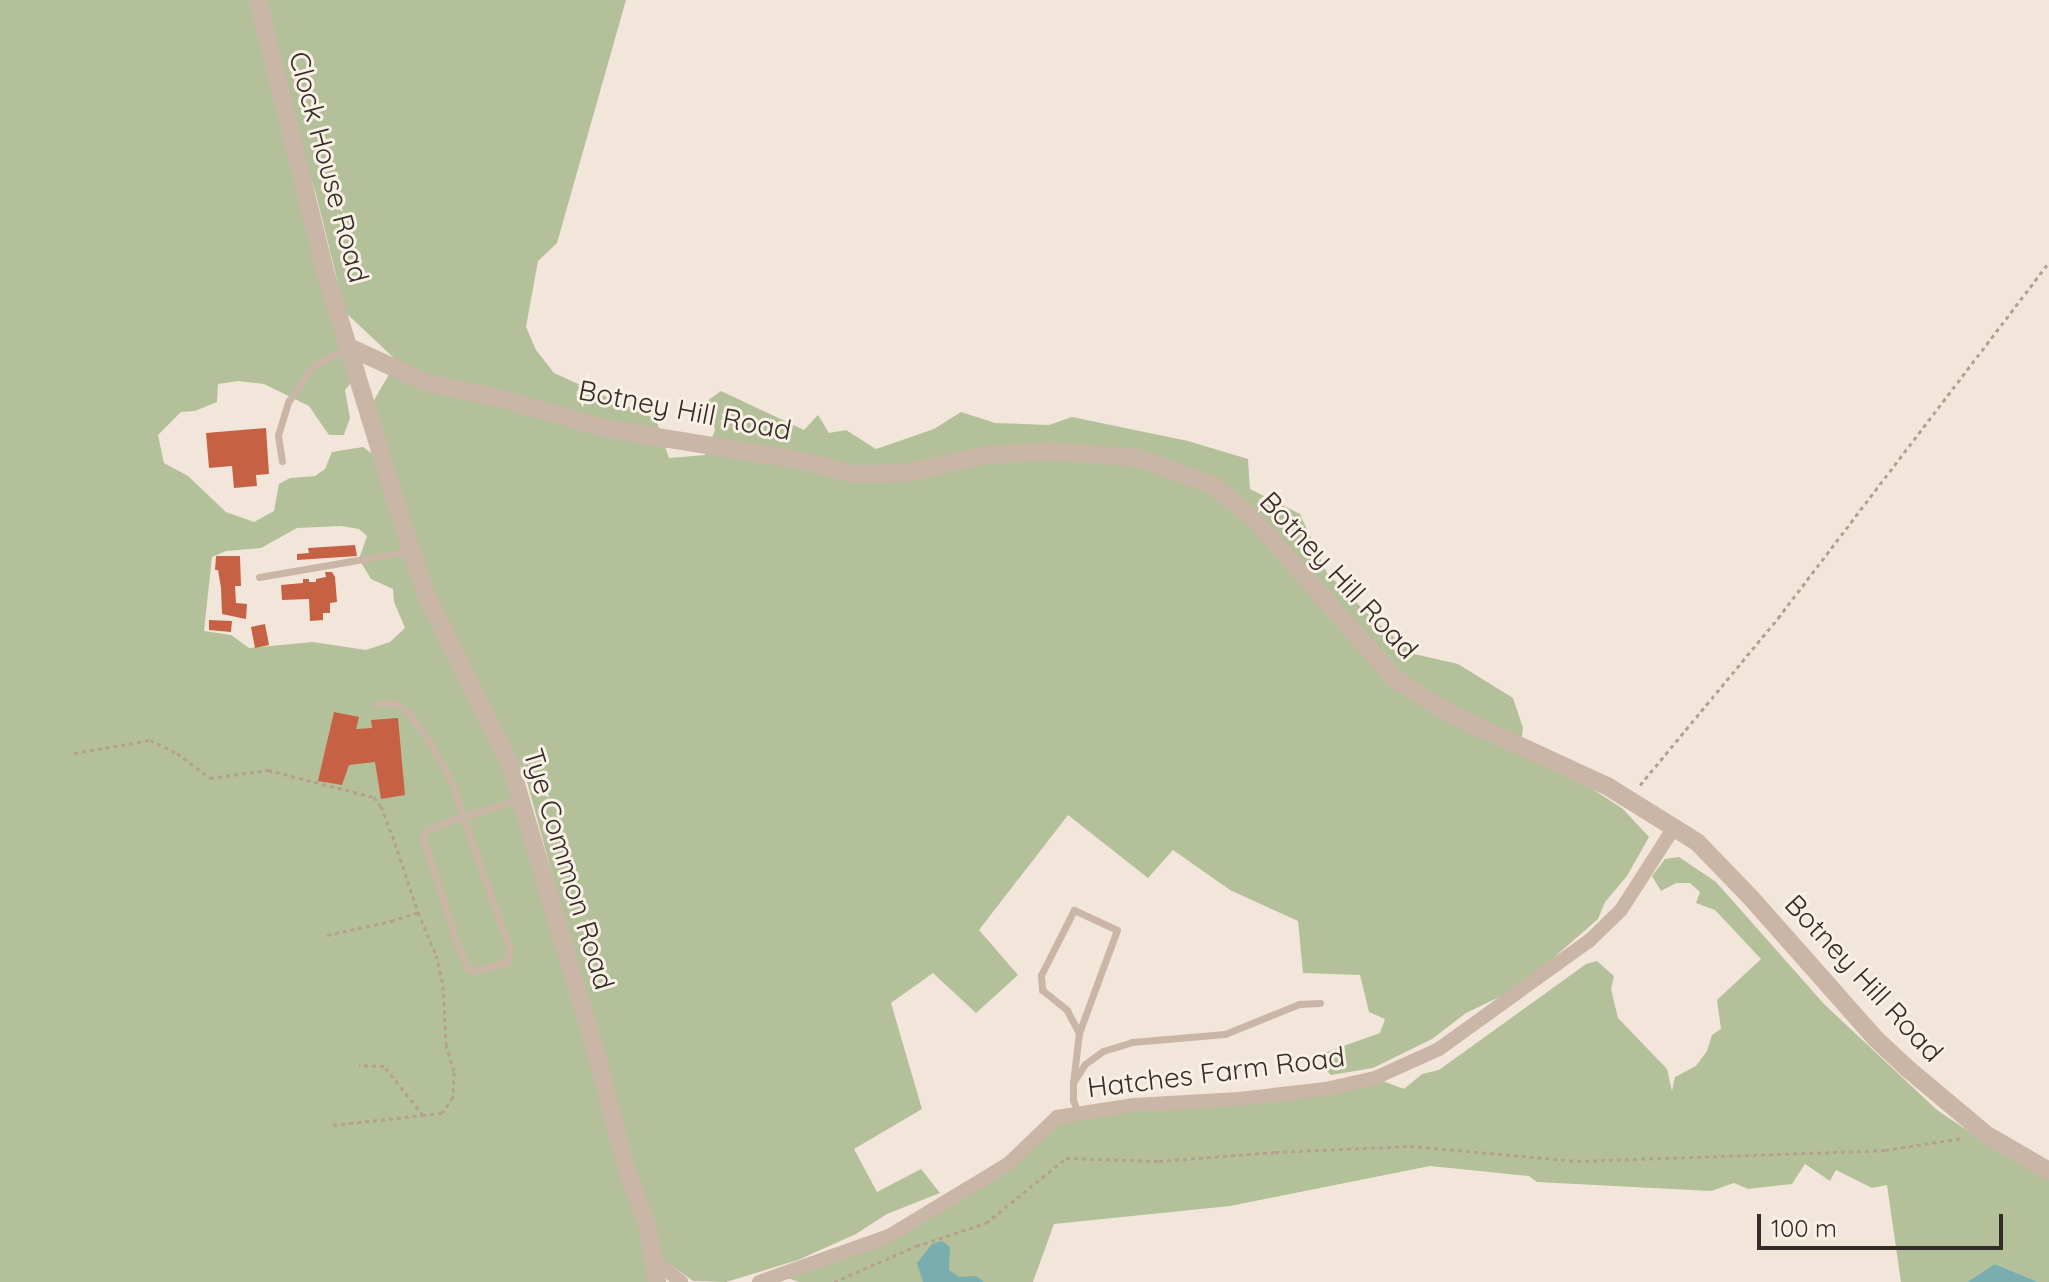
<!DOCTYPE html>
<style>
body{margin:0}
#map{position:relative;width:2049px;height:1282px;overflow:hidden;background:#f2e6da;font-family:Quicksand,sans-serif}
div>[style]{position:absolute}
[style*='--x']{left:calc(var(--x)*1px);top:calc(var(--y)*1px);width:calc(var(--w)*1px);rotate:calc(var(--a)*1deg)}
.green>*{inset:0;background:#b4c09a}
.water>*{inset:0;background:#79adaf}
.building>*{inset:0;background:#c66143}
.path>*{height:3px;margin-top:-1.5px;transform-origin:0;background:repeating-linear-gradient(90deg,#b5a090 0 4px,transparent 0 8px)}
.service>*{height:7px;margin:-3.5px;padding:0 3.5px;transform-origin:3.5px;border-radius:3.5px;background:#cab6a6}
.minor>*{height:14px;margin:-7px;padding:0 7px;transform-origin:7px;border-radius:7px;background:#cab6a6}
.tertiary>*{height:18px;margin:-9px;padding:0 9px;transform-origin:9px;border-radius:9px;background:#cab6a6}
span{translate:-50% -50%;white-space:nowrap;text-align:center;line-height:1.15;-webkit-text-stroke:6px #f9f0e6;paint-order:stroke}
.street-label{font-size:28px;color:#352b27}
.scale{position:absolute;left:1757px;top:1214px;width:246px;height:36px;box-sizing:border-box;border:4px solid #352b27;border-top:0;padding-left:10px;font-size:24px;line-height:28px;white-space:nowrap;color:#352b27;-webkit-text-stroke:6px #f9f0e6;paint-order:stroke}
</style>
<div id="map">
<div class="green">
<div style="clip-path:polygon(evenodd,0 0,626px 0,557px 243px,538px 261px,526px 327px,536px 350px,554px 373px,656px 419px,669px 458px,705px 455px,715px 430px,707px 401px,721px 391px,804px 430px,818px 415px,829px 433px,846px 430px,876px 449px,934px 429px,961px 412px,995px 423px,1049px 425px,1072px 417px,1188px 441px,1248px 459px,1250px 489px,1300px 514px,1327px 573px,1373px 619px,1414px 654px,1458px 664px,1513px 698px,1523px 728px,1521px 742px,1623px 809px,1649px 837px,1627px 876px,1605px 902px,1598px 919px,1520px 987px,1466px 1013px,1432px 1039px,1373px 1068px,1331px 1075px,1321px 1065px,1324px 1053px,1380px 1033px,1385px 1019px,1369px 1012px,1360px 975px,1303px 973px,1298px 921px,1230px 890px,1173px 850px,1148px 878px,1068px 815px,979px 930px,1018px 975px,976px 1013px,933px 973px,891px 1003px,922px 1109px,854px 1149px,877px 1192px,921px 1169px,940px 1193px,887px 1214px,856px 1234px,798px 1260px,726px 1282px,693px 1281px,664px 1260px,651px 1282px,0 1282px,0 0,273px 59px,316px 194px,345px 312px,397px 361px,374px 400px,404px 516px,429px 583px,526px 778px,581px 981px,510px 764px,425px 592px,384px 462px,363px 447px,332px 452px,325px 469px,315px 476px,290px 478px,279px 484px,274px 511px,254px 522px,226px 512px,188px 476px,164px 463px,158px 435px,181px 412px,195px 411px,217px 402px,218px 384px,238px 381px,264px 384px,309px 406px,329px 435px,344px 435px,350px 418px,345px 390px,358px 374px,273px 59px,0 0,341px 526px,359px 529px,367px 536px,359px 559px,371px 579px,393px 589px,394px 602px,405px 628px,390px 642px,366px 650px,313px 642px,249px 648px,231px 635px,204px 631px,212px 557px,226px 551px,261px 548px,297px 528px,341px 526px)"></div>
<div style="clip-path:polygon(1679px 857px,1716px 882px,1824px 1004px,1937px 1110px,1977px 1137px,2049px 1171px,2049px 1282px,2038px 1282px,1995px 1264px,1967px 1282px,1901px 1282px,1887px 1185px,1872px 1188px,1836px 1170px,1830px 1181px,1805px 1164px,1792px 1184px,1748px 1189px,1734px 1183px,1711px 1191px,1537px 1182px,1529px 1176px,1430px 1166px,1230px 1206px,1054px 1224px,1033px 1282px,799px 1282px,779px 1275px,889px 1236px,1008px 1164px,1057px 1117px,1375px 1078px,1404px 1089px,1422px 1074px,1439px 1070px,1586px 964px,1597px 961px,1614px 976px,1611px 989px,1618px 1018px,1667px 1069px,1672px 1091px,1675px 1077px,1696px 1066px,1707px 1051px,1712px 1035px,1721px 1029px,1717px 1000px,1761px 959px,1715px 910px,1696px 903px,1700px 892px,1690px 883px,1676px 883px,1661px 891px,1652px 876px,1665px 859px)"></div>
</div>
<div class="water">
<div style="clip-path:polygon(942px 1241px,950px 1247px,949px 1270px,959px 1277px,976px 1276px,984px 1282px,923px 1282px,917px 1263px,932px 1244px)"></div>
<div style="clip-path:polygon(1995px 1264px,2038px 1282px,1967px 1282px)"></div>
</div>
<div class="building">
<div style="clip-path:polygon(266px 428px,269px 474px,256px 475px,257px 486px,234px 488px,232px 466px,209px 468px,206px 433px)"></div>
<div style="clip-path:polygon(355px 545px,357px 556px,297px 560px,297px 554px,309px 553px,308px 548px)"></div>
<div style="clip-path:polygon(216px 556px,240px 556px,241px 586px,235px 586px,236px 603px,247px 604px,246px 619px,222px 614px,221px 588px,218px 570px,215px 570px)"></div>
<div style="clip-path:polygon(325px 572px,332px 572px,335px 577px,337px 602px,330px 603px,330px 613px,323px 613px,323px 620px,310px 621px,309px 599px,282px 600px,281px 585px,303px 583px,303px 579px,309px 579px,309px 582px,316px 582px,316px 579px,326px 577px)"></div>
<div style="clip-path:polygon(209px 620px,232px 621px,231px 632px,209px 630px)"></div>
<div style="clip-path:polygon(265px 624px,269px 645px,255px 648px,251px 627px)"></div>
<div style="clip-path:polygon(334px 712px,359px 717px,356px 729px,372px 728px,371px 720px,398px 718px,405px 795px,381px 799px,375px 762px,349px 765px,342px 785px,318px 781px)"></div>
</div>
<div class="path">
<div style="--x:74;--y:753;--w:77;--a:-9.7"></div>
<div style="--x:150;--y:740;--w:30;--a:26"></div>
<div style="--x:177;--y:753;--w:41;--a:37.1"></div>
<div style="--x:210;--y:778;--w:59;--a:-7.9"></div>
<div style="--x:268;--y:770;--w:109;--a:14.3"></div>
<div style="--x:374;--y:797;--w:11;--a:52"></div>
<div style="--x:381;--y:806;--w:40;--a:69"></div>
<div style="--x:395;--y:843;--w:73;--a:71.6"></div>
<div style="--x:1640;--y:785;--w:217;--a:-50.4"></div>
<div style="--x:1778;--y:618;--w:447;--a:-52.7"></div>
<div style="--x:327;--y:935;--w:66;--a:-12.3"></div>
<div style="--x:391;--y:921;--w:28;--a:-18"></div>
<div style="--x:418;--y:912;--w:47;--a:67.3"></div>
<div style="--x:436;--y:955;--w:32;--a:77"></div>
<div style="--x:443;--y:986;--w:58;--a:87"></div>
<div style="--x:446;--y:1044;--w:29;--a:74"></div>
<div style="--x:454;--y:1072;--w:25;--a:92"></div>
<div style="--x:453;--y:1097;--w:19;--a:125"></div>
<div style="--x:442;--y:1113;--w:19;--a:174"></div>
<div style="--x:333;--y:1125;--w:91;--a:-6.3"></div>
<div style="--x:423;--y:1115;--w:63;--a:-128.5"></div>
<div style="--x:384;--y:1066;--w:25;--a:-178"></div>
<div style="--x:834;--y:1282;--w:90;--a:-23.7"></div>
<div style="--x:916;--y:1246;--w:74;--a:-18.2"></div>
<div style="--x:986;--y:1223;--w:103;--a:-39.1"></div>
<div style="--x:1066;--y:1158;--w:93;--a:1.8"></div>
<div style="--x:1159;--y:1161;--w:116;--a:-4.4"></div>
<div style="--x:1275;--y:1152;--w:135;--a:-2.5"></div>
<div style="--x:1410;--y:1146;--w:168;--a:5.1"></div>
<div style="--x:1577;--y:1161;--w:308;--a:-2"></div>
<div style="--x:1885;--y:1150;--w:79;--a:-8.7"></div>
</div>
<div class="service">
<div style="--x:282;--y:461;--w:26;--a:-99"></div>
<div style="--x:278;--y:435;--w:34;--a:-73"></div>
<div style="--x:288;--y:402;--w:44;--a:-55.2"></div>
<div style="--x:313;--y:366;--w:40;--a:-26.6"></div>
<div style="--x:259;--y:577;--w:153;--a:-9.8"></div>
<div style="--x:375;--y:704;--w:18;--a:-3"></div>
<div style="--x:393;--y:703;--w:17;--a:31"></div>
<div style="--x:408;--y:712;--w:43;--a:54.5"></div>
<div style="--x:433;--y:747;--w:43;--a:62.2"></div>
<div style="--x:453;--y:785;--w:34;--a:73"></div>
<div style="--x:463;--y:817;--w:140;--a:70.4"></div>
<div style="--x:510;--y:949;--w:13;--a:103"></div>
<div style="--x:507;--y:962;--w:34;--a:165"></div>
<div style="--x:474;--y:971;--w:8;--a:-150"></div>
<div style="--x:467;--y:967;--w:26;--a:-113"></div>
<div style="--x:457;--y:943;--w:110;--a:-107.9"></div>
<div style="--x:423;--y:838;--w:10;--a:-61"></div>
<div style="--x:428;--y:829;--w:37;--a:-19"></div>
<div style="--x:463;--y:817;--w:59;--a:-17.8"></div>
<div style="--x:1073;--y:1083;--w:50;--a:-83.2"></div>
<div style="--x:1079;--y:1033;--w:26;--a:-118"></div>
<div style="--x:1067;--y:1010;--w:32;--a:-141"></div>
<div style="--x:1042;--y:990;--w:15;--a:-94"></div>
<div style="--x:1041;--y:975;--w:73;--a:-63.1"></div>
<div style="--x:1074;--y:910;--w:47;--a:24.9"></div>
<div style="--x:1117;--y:930;--w:110;--a:110.3"></div>
<div style="--x:1078;--y:1113;--w:14;--a:-111"></div>
<div style="--x:1073;--y:1100;--w:17;--a:-90"></div>
<div style="--x:1073;--y:1083;--w:22;--a:-58"></div>
<div style="--x:1085;--y:1064;--w:22;--a:-36"></div>
<div style="--x:1103;--y:1051;--w:30;--a:-17"></div>
<div style="--x:1132;--y:1042;--w:93;--a:-4.9"></div>
<div style="--x:1225;--y:1034;--w:80;--a:-22.1"></div>
<div style="--x:1299;--y:1004;--w:21;--a:-3"></div>
</div>
<div class="minor">
<div style="--x:654;--y:1260;--w:35;--a:39"></div>
<div style="--x:759;--y:1282;--w:138;--a:-19.5"></div>
<div style="--x:889;--y:1236;--w:139;--a:-31.2"></div>
<div style="--x:1008;--y:1164;--w:68;--a:-43.8"></div>
<div style="--x:1057;--y:1117;--w:78;--a:-8.9"></div>
<div style="--x:1134;--y:1105;--w:105;--a:-3.3"></div>
<div style="--x:1239;--y:1099;--w:87;--a:-6.6"></div>
<div style="--x:1325;--y:1089;--w:51;--a:-12.4"></div>
<div style="--x:1375;--y:1078;--w:70;--a:-24.4"></div>
<div style="--x:1439;--y:1049;--w:185;--a:-35.8"></div>
<div style="--x:1589;--y:941;--w:45;--a:-44.1"></div>
<div style="--x:1621;--y:910;--w:100;--a:-57.3"></div>
</div>
<div class="tertiary">
<div style="--x:258;--y:0;--w:286;--a:76.1"></div>
<div style="--x:327;--y:278;--w:225;--a:72.9"></div>
<div style="--x:393;--y:493;--w:104;--a:72.1"></div>
<div style="--x:425;--y:592;--w:192;--a:63.7"></div>
<div style="--x:510;--y:764;--w:293;--a:73.4"></div>
<div style="--x:594;--y:1045;--w:129;--a:75.2"></div>
<div style="--x:627;--y:1170;--w:62;--a:70.1"></div>
<div style="--x:648;--y:1228;--w:55;--a:80.5"></div>
<div style="--x:351;--y:348;--w:84;--a:24.7"></div>
<div style="--x:427;--y:383;--w:69;--a:11.6"></div>
<div style="--x:495;--y:397;--w:117;--a:15.8"></div>
<div style="--x:608;--y:429;--w:188;--a:9.2"></div>
<div style="--x:794;--y:459;--w:62;--a:14"></div>
<div style="--x:854;--y:474;--w:52;--a:-1.1"></div>
<div style="--x:906;--y:473;--w:81;--a:-12.8"></div>
<div style="--x:985;--y:455;--w:69;--a:-3.3"></div>
<div style="--x:1054;--y:451;--w:84;--a:4.8"></div>
<div style="--x:1138;--y:458;--w:80;--a:19.8"></div>
<div style="--x:1213;--y:485;--w:57;--a:40.1"></div>
<div style="--x:1257;--y:522;--w:210;--a:48.7"></div>
<div style="--x:1396;--y:680;--w:62;--a:31.9"></div>
<div style="--x:1449;--y:713;--w:174;--a:24.8"></div>
<div style="--x:1607;--y:786;--w:106;--a:31.9"></div>
<div style="--x:1697;--y:842;--w:79;--a:46"></div>
<div style="--x:1752;--y:899;--w:187;--a:48.5"></div>
<div style="--x:1876;--y:1039;--w:44;--a:43.2"></div>
<div style="--x:1908;--y:1069;--w:103;--a:39.9"></div>
<div style="--x:1987;--y:1135;--w:72;--a:30.1"></div>
</div>
<div class="street-label">
<span style="left:329px;top:167px;rotate:75deg">Clock House Road</span>
<span style="left:685px;top:410px;rotate:11deg">Botney Hill Road</span>
<span style="left:1339px;top:575px;rotate:47deg">Botney Hill Road</span>
<span style="left:569px;top:869px;rotate:73deg">Tye Common Road</span>
<span style="left:1864px;top:978px;rotate:47deg">Botney Hill Road</span>
<span style="left:1216px;top:1072px;rotate:-7deg">Hatches Farm Road</span>
</div>
<div class="scale">100 m</div>
</div>
